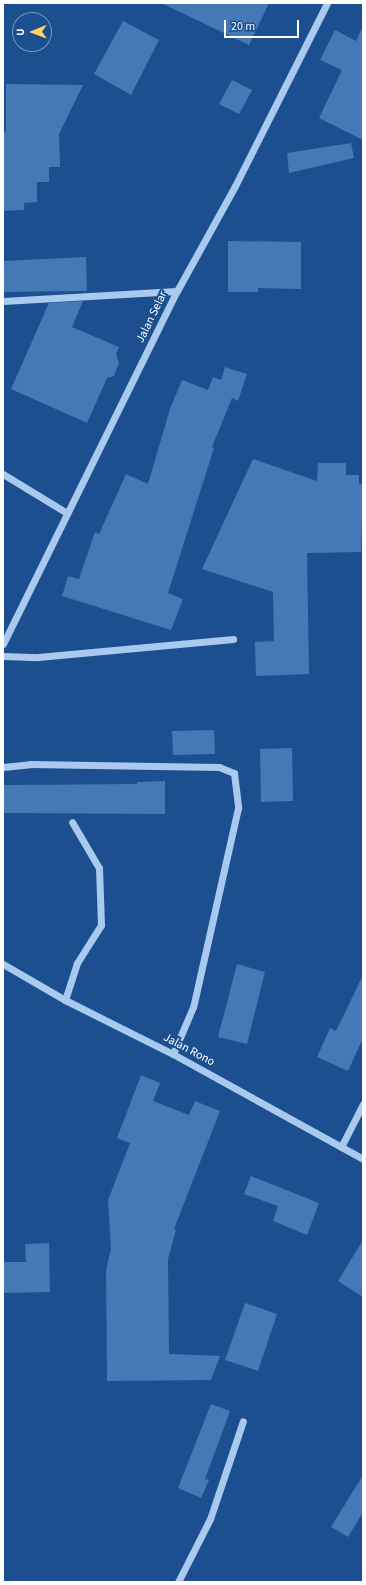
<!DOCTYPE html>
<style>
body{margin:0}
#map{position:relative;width:366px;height:1585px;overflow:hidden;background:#1b4f8f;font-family:"Source Sans 3",sans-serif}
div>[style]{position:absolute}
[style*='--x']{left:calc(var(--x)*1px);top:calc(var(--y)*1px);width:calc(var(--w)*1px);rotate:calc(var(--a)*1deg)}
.building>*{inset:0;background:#4478b7}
.minor>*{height:7px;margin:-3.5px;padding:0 3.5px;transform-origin:3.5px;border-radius:3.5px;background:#a9c9ee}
span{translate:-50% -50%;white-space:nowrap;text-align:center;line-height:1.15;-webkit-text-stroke:4px #1b4f8f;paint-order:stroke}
.street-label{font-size:12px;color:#fff}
.frame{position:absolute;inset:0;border:4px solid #fff;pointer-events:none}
.north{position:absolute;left:12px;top:12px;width:40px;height:40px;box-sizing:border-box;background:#1b4f8f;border:1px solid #7695bc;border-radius:50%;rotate:269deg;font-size:11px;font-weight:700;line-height:16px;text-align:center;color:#fff}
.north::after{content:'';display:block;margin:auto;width:14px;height:18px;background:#ffd166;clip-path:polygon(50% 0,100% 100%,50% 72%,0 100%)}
.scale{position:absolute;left:224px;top:20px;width:75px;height:18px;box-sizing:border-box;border:2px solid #fff;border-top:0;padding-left:5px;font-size:12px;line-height:14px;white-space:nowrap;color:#fff;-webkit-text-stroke:3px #1b4f8f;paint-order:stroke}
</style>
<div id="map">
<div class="building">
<div style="clip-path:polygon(161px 3px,269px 3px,249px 45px)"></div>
<div style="clip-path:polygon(123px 21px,159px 40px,131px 95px,94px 74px)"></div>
<div style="clip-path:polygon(363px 26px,363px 140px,319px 118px,342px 70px,320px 60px,335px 30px,356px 41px)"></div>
<div style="clip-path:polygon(232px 80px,252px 90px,239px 114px,219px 104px)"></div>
<div style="clip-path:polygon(6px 84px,83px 85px,59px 134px,60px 167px,49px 167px,49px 182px,37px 182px,37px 202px,24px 203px,24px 210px,3px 211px,3px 132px,6px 132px)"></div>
<div style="clip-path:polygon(351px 143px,354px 158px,289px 173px,287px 153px)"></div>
<div style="clip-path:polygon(228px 241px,301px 242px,301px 289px,258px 288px,258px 292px,228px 292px)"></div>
<div style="clip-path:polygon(86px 257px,87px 291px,3px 292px,3px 261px)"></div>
<div style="clip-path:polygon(83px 301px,72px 327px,119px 347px,116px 354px,119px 363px,114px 376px,107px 378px,87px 423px,11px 389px,49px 303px)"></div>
<div style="clip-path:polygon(225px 367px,247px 374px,238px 401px,232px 398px,212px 447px,214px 448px,168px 593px,183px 599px,171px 630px,62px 596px,68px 576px,79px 579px,95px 532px,99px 534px,126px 474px,148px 484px,170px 409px,182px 380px,208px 390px,213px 377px,221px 380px)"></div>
<div style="clip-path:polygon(253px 459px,317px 481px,318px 463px,346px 463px,346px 475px,359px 475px,359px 484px,363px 484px,361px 552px,307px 553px,309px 674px,256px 676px,255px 642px,274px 641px,273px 592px,202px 569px)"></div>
<div style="clip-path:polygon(214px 730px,215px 754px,173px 755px,172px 731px)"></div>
<div style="clip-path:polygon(292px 748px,293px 801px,261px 802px,260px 749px)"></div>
<div style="clip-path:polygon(165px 781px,165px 814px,3px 813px,3px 785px,137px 784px,137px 782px)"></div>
<div style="clip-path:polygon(237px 964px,265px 972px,247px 1044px,218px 1037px)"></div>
<div style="clip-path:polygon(363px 975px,363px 1038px,348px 1071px,317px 1057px,330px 1028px,336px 1031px)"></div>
<div style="clip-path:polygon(141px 1075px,160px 1083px,153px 1101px,189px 1115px,195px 1101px,220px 1111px,174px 1229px,176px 1230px,168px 1259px,169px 1354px,220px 1356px,211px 1380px,107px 1381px,106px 1270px,111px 1249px,108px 1200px,130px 1143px,117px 1138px)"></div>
<div style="clip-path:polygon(251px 1176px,319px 1203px,307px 1235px,273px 1221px,278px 1206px,244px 1194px)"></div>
<div style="clip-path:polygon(363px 1240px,363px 1297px,338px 1281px)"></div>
<div style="clip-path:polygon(49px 1243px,50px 1292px,3px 1293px,3px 1262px,26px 1262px,25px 1244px)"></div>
<div style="clip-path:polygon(245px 1303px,277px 1314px,258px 1371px,225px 1360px)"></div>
<div style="clip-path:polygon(211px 1404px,230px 1411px,205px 1479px,209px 1480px,201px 1498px,178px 1488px)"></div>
<div style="clip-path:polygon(363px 1475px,363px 1512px,348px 1537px,331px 1527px)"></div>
</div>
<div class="minor">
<div style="--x:3;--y:301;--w:174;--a:-3.3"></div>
<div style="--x:3;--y:474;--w:75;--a:31.4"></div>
<div style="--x:3;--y:644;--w:394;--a:-63.8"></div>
<div style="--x:177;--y:291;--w:120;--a:-61.1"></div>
<div style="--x:235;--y:186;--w:205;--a:-63.3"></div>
<div style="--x:3;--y:656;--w:35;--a:2"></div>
<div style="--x:38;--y:657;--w:196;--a:-5.3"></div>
<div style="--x:3;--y:767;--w:27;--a:-6"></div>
<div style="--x:30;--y:764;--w:189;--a:0.9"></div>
<div style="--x:219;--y:767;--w:16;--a:22"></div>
<div style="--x:234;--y:773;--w:35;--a:83"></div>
<div style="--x:238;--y:808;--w:204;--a:102.7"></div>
<div style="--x:193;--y:1007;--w:51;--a:113.1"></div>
<div style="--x:3;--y:964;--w:72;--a:30.1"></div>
<div style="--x:65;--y:1000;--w:121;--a:26.6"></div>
<div style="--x:173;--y:1054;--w:217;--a:28.9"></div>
<div style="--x:65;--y:1000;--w:39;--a:-72"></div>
<div style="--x:77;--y:963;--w:45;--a:-57.7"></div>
<div style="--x:101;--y:925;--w:57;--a:-92"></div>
<div style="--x:99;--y:868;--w:53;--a:-120.4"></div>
<div style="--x:341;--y:1147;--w:48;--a:-62.9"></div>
<div style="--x:178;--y:1582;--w:71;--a:-63.1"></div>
<div style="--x:210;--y:1519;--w:103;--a:-71.4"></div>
</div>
<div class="street-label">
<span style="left:152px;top:317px;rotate:-64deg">Jalan Selar</span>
<span style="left:189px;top:1050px;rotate:28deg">Jalan Rono</span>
</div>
<div class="frame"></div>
<div class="north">U</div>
<div class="scale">20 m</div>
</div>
